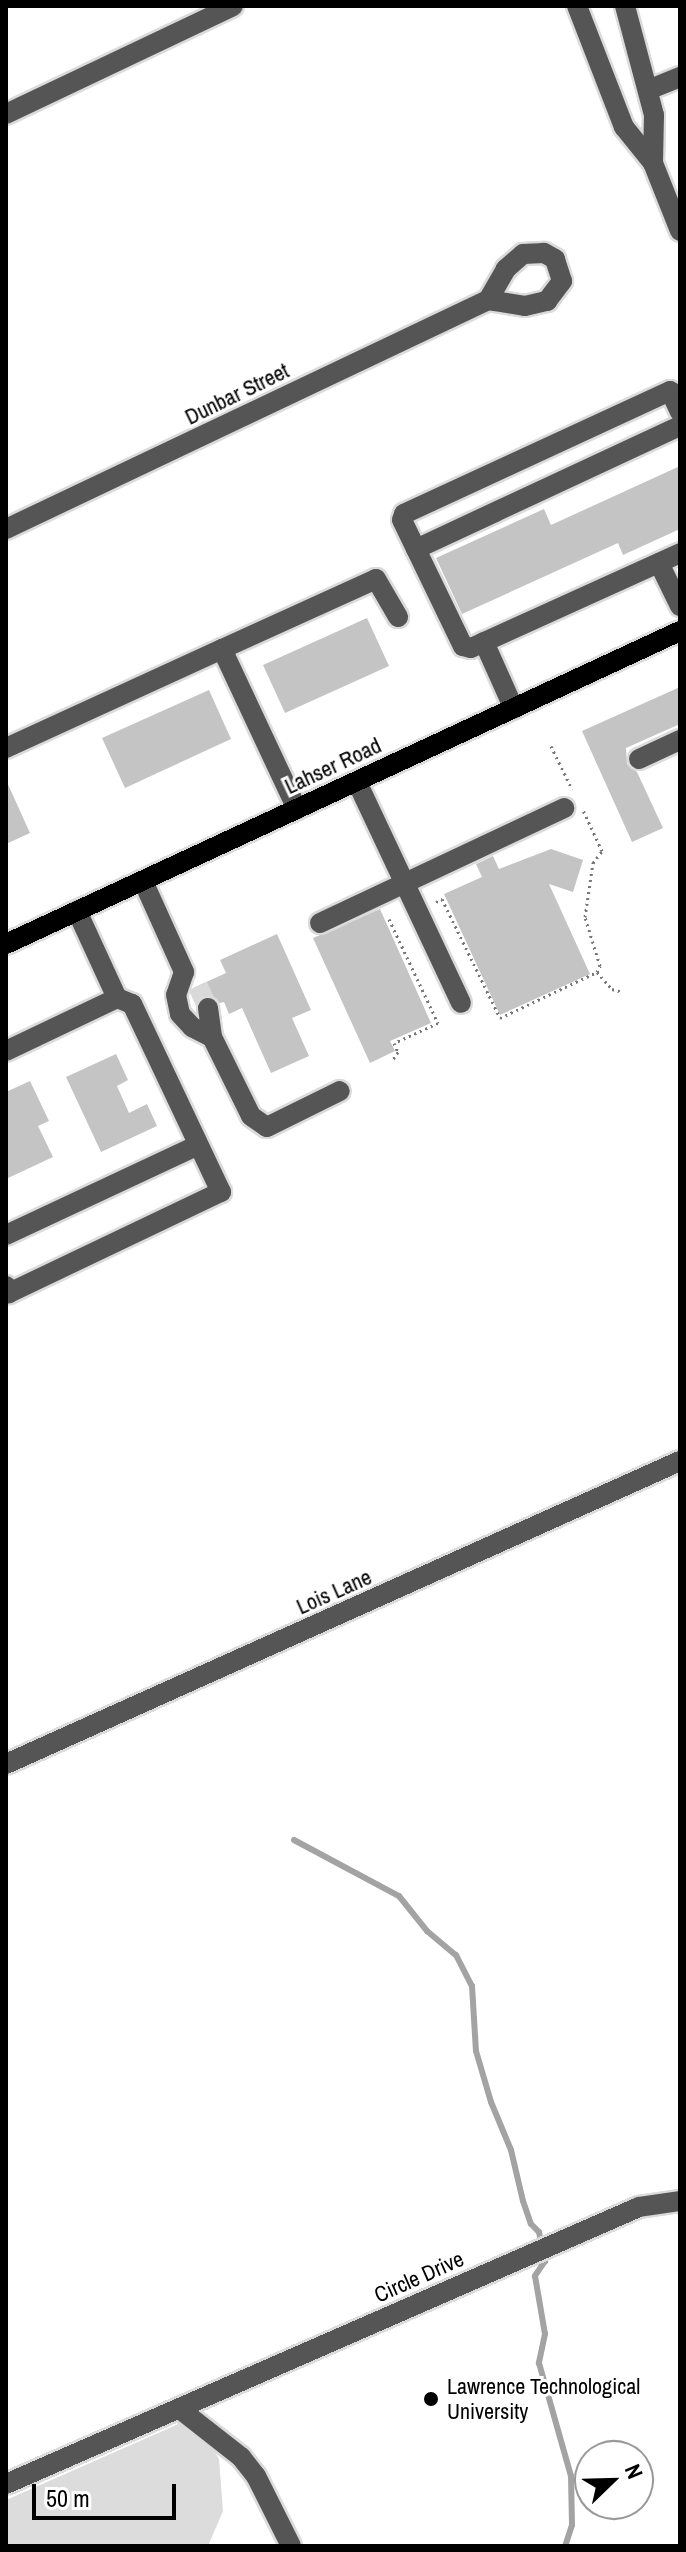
<!DOCTYPE html>
<style>
body{margin:0}
#map{position:relative;width:686px;height:2552px;overflow:hidden;background:#fff;font-family:"Archivo Narrow",sans-serif}
div>[style]{position:absolute}
[style*='--x']{left:calc(var(--x)*1px);top:calc(var(--y)*1px);width:calc(var(--w)*1px);rotate:calc(var(--a)*1deg)}
.green>*{inset:0;background:#dcdcdc}
.stream>*{height:6px;margin:-3px;padding:0 3px;transform-origin:3px;border-radius:3px;background:#a3a3a3}
.building>*{inset:0;background:#c4c4c4}
.minor-tunnel>*{height:20px;margin-top:-10px;transform-origin:0;background:repeating-linear-gradient(90deg,#d9d9d9 0 20px,transparent 0 30px)}
.path>*{height:3px;margin-top:-1.5px;transform-origin:0;background:repeating-linear-gradient(90deg,#777 0 2px,transparent 0 6px)}
.roads{filter:drop-shadow(2px 0 #dbdbdb) drop-shadow(-2px 0 #dbdbdb) drop-shadow(0 2px #dbdbdb) drop-shadow(0 -2px #dbdbdb)}
.minor>*{height:20px;margin:-10px;padding:0 10px;transform-origin:10px;border-radius:10px;background:#555}
.major>*{height:20px;margin:-10px;padding:0 10px;transform-origin:10px;border-radius:10px;background:#000}
.dots>*{width:22px;height:22px;translate:-50% -50%;box-sizing:border-box;border:4px solid #fff;border-radius:50%}
span{translate:-50% -50%;white-space:nowrap;text-align:center;line-height:1.15;-webkit-text-stroke:6px #fff;paint-order:stroke}
.street-label{font-size:22px;color:#000}
.poi-label{font-size:22px;color:#000}
.left{translate:0 -50%;text-align:left}
.frame{position:absolute;inset:0;border:8px solid #000;pointer-events:none}
.north{position:absolute;left:574px;top:2440px;width:80px;height:80px;box-sizing:border-box;background:#fff;border:2px solid #999;border-radius:50%;rotate:67deg;font-size:22px;font-weight:700;line-height:32px;text-align:center;color:#000}
.north::after{content:'';display:block;margin:auto;width:28px;height:36px;background:#000;clip-path:polygon(50% 0,100% 100%,50% 72%,0 100%)}
.scale{position:absolute;left:32px;top:2484px;width:144px;height:36px;box-sizing:border-box;border:4px solid #000;border-top:0;padding-left:10px;font-size:24px;line-height:28px;white-space:nowrap;color:#000;-webkit-text-stroke:6px #fff;paint-order:stroke}
</style>
<div id="map">
<div class="green">
<div style="clip-path:polygon(183px 2422px,205px 2435px,219px 2459px,223px 2511px,208px 2546px,6px 2546px,6px 2500px)"></div>
</div>
<div class="stream">
<div style="--x:294;--y:1840;--w:119;--a:28.1"></div>
<div style="--x:399;--y:1896;--w:45;--a:51.3"></div>
<div style="--x:427;--y:1931;--w:38;--a:40"></div>
<div style="--x:456;--y:1955;--w:35;--a:63"></div>
<div style="--x:472;--y:1986;--w:65;--a:86.5"></div>
<div style="--x:476;--y:2051;--w:53;--a:73.6"></div>
<div style="--x:491;--y:2102;--w:52;--a:67.4"></div>
<div style="--x:511;--y:2150;--w:52;--a:76.8"></div>
<div style="--x:523;--y:2201;--w:24;--a:71"></div>
<div style="--x:531;--y:2224;--w:11;--a:45"></div>
<div style="--x:539;--y:2232;--w:30;--a:78"></div>
<div style="--x:545;--y:2261;--w:18;--a:124"></div>
<div style="--x:535;--y:2276;--w:59;--a:80.2"></div>
<div style="--x:545;--y:2334;--w:30;--a:102"></div>
<div style="--x:539;--y:2363;--w:117;--a:74.2"></div>
<div style="--x:571;--y:2476;--w:49;--a:88.8"></div>
<div style="--x:572;--y:2525;--w:22;--a:108"></div>
</div>
<div class="building">
<div style="clip-path:polygon(680px 466px,680px 529px,623px 555px,618px 543px,462px 614px,436px 558px,544px 509px,551px 525px)"></div>
<div style="clip-path:polygon(367px 618px,389px 666px,285px 713px,263px 665px)"></div>
<div style="clip-path:polygon(680px 687px,680px 724px,626px 748px,627px 764px,637px 772px,663px 828px,632px 842px,582px 731px)"></div>
<div style="clip-path:polygon(209px 690px,231px 739px,125px 788px,102px 738px)"></div>
<div style="clip-path:polygon(6px 780px,30px 833px,6px 844px)"></div>
<div style="clip-path:polygon(551px 849px,583px 860px,573px 892px,549px 884px,590px 974px,500px 1015px,444px 894px,482px 877px,476px 864px,493px 856px,499px 869px)"></div>
<div style="clip-path:polygon(380px 909px,431px 1023px,390px 1041px,395px 1051px,370px 1063px,313px 938px)"></div>
<div style="clip-path:polygon(277px 934px,311px 1010px,292px 1018px,309px 1056px,271px 1073px,242px 1008px,229px 1014px,224px 1002px,220px 1003px,207px 995px,198px 1000px,193px 988px,226px 973px,220px 960px)"></div>
<div style="clip-path:polygon(116px 1054px,128px 1080px,117px 1086px,129px 1113px,147px 1104px,157px 1126px,101px 1152px,66px 1077px)"></div>
<div style="clip-path:polygon(30px 1081px,49px 1121px,38px 1126px,53px 1157px,6px 1179px,6px 1092px)"></div>
</div>
<div class="minor-tunnel">
<div style="--x:198;--y:986;--w:24;--a:66"></div>
</div>
<div class="path">
<div style="--x:551;--y:746;--w:48;--a:64"></div>
<div style="--x:436;--y:902;--w:7;--a:-27"></div>
<div style="--x:442;--y:899;--w:132;--a:64"></div>
<div style="--x:500;--y:1018;--w:107;--a:-25.4"></div>
<div style="--x:597;--y:972;--w:7;--a:-63"></div>
<div style="--x:600;--y:966;--w:51;--a:-107"></div>
<div style="--x:585;--y:917;--w:55;--a:-81.6"></div>
<div style="--x:593;--y:863;--w:15;--a:-53"></div>
<div style="--x:602;--y:851;--w:45;--a:-114.9"></div>
<div style="--x:389;--y:919;--w:115;--a:64.8"></div>
<div style="--x:438;--y:1023;--w:48;--a:155.6"></div>
<div style="--x:394;--y:1043;--w:10;--a:66"></div>
<div style="--x:398;--y:1052;--w:12;--a:125"></div>
<div style="--x:597;--y:972;--w:23;--a:49"></div>
<div style="--x:612;--y:989;--w:11;--a:15"></div>
</div>
<div class="roads">
<div class="minor">
<div style="--x:577;--y:6;--w:130;--a:68.8"></div>
<div style="--x:624;--y:127;--w:46;--a:51.1"></div>
<div style="--x:653;--y:163;--w:73;--a:68.3"></div>
<div style="--x:625;--y:6;--w:113;--a:75.1"></div>
<div style="--x:654;--y:115;--w:48;--a:91.2"></div>
<div style="--x:648;--y:90;--w:35;--a:-22"></div>
<div style="--x:6;--y:114;--w:251;--a:-25.4"></div>
<div style="--x:680;--y:412;--w:23;--a:-115"></div>
<div style="--x:670;--y:391;--w:293;--a:155.2"></div>
<div style="--x:404;--y:514;--w:6;--a:108"></div>
<div style="--x:402;--y:520;--w:140;--a:64.2"></div>
<div style="--x:463;--y:646;--w:8;--a:14"></div>
<div style="--x:471;--y:648;--w:230;--a:-24.4"></div>
<div style="--x:6;--y:529;--w:534;--a:-25.41"></div>
<div style="--x:488;--y:300;--w:37;--a:9"></div>
<div style="--x:525;--y:306;--w:23;--a:-13"></div>
<div style="--x:547;--y:301;--w:25;--a:-53"></div>
<div style="--x:562;--y:281;--w:23;--a:-108"></div>
<div style="--x:555;--y:259;--w:13;--a:-151"></div>
<div style="--x:544;--y:253;--w:21;--a:177"></div>
<div style="--x:523;--y:254;--w:23;--a:139"></div>
<div style="--x:506;--y:269;--w:36;--a:120"></div>
<div style="--x:416;--y:549;--w:291;--a:-25"></div>
<div style="--x:659;--y:563;--w:48;--a:64"></div>
<div style="--x:484;--y:642;--w:73;--a:65.9"></div>
<div style="--x:222;--y:649;--w:169;--a:-24.4"></div>
<div style="--x:376;--y:579;--w:44;--a:59.9"></div>
<div style="--x:6;--y:748;--w:238;--a:-24.6"></div>
<div style="--x:222;--y:649;--w:177;--a:64.9"></div>
<div style="--x:639;--y:759;--w:45;--a:-24.9"></div>
<div style="--x:357;--y:782;--w:244;--a:64.8"></div>
<div style="--x:143;--y:881;--w:100;--a:65.7"></div>
<div style="--x:184;--y:972;--w:24;--a:109"></div>
<div style="--x:176;--y:995;--w:19;--a:78"></div>
<div style="--x:180;--y:1014;--w:18;--a:47"></div>
<div style="--x:192;--y:1027;--w:22;--a:27"></div>
<div style="--x:212;--y:1037;--w:88;--a:63.7"></div>
<div style="--x:251;--y:1116;--w:19;--a:35"></div>
<div style="--x:267;--y:1127;--w:81;--a:-26.3"></div>
<div style="--x:320;--y:923;--w:270;--a:-25.2"></div>
<div style="--x:208;--y:1008;--w:29;--a:82"></div>
<div style="--x:6;--y:1051;--w:123;--a:-25.5"></div>
<div style="--x:6;--y:1235;--w:212;--a:-25.1"></div>
<div style="--x:6;--y:1286;--w:8;--a:67"></div>
<div style="--x:9;--y:1293;--w:235;--a:-25.5"></div>
<div style="--x:221;--y:1192;--w:208;--a:-115.3"></div>
<div style="--x:132;--y:1004;--w:16;--a:-158"></div>
<div style="--x:117;--y:998;--w:96;--a:-114.7"></div>
<div style="--x:6;--y:1764;--w:739;--a:-24.21"></div>
<div style="--x:181;--y:2410;--w:76;--a:38.1"></div>
<div style="--x:241;--y:2457;--w:24;--a:52"></div>
<div style="--x:256;--y:2476;--w:78;--a:63.4"></div>
<div style="--x:6;--y:2484;--w:691;--a:-23.63"></div>
<div style="--x:639;--y:2207;--w:41;--a:-8.3"></div>
</div>
<div class="major">
<div style="--x:6;--y:944;--w:743;--a:-24.91"></div>
</div>
</div>
<div class="dots">
<div style="left:431px;top:2399px;background:#000"></div>
</div>
<div class="street-label">
<span style="left:237px;top:394px;rotate:-26deg">Dunbar Street</span>
<span style="left:333px;top:766px;rotate:-25deg">Lahser Road</span>
<span style="left:334px;top:1592px;rotate:-24deg">Lois Lane</span>
<span style="left:419px;top:2277px;rotate:-24deg">Circle Drive</span>
</div>
<div class="poi-label">
<span class="left" style="left:447px;top:2399px">Lawrence Technological<br>University</span>
</div>
<div class="frame"></div>
<div class="north">N</div>
<div class="scale">50 m</div>
</div>
